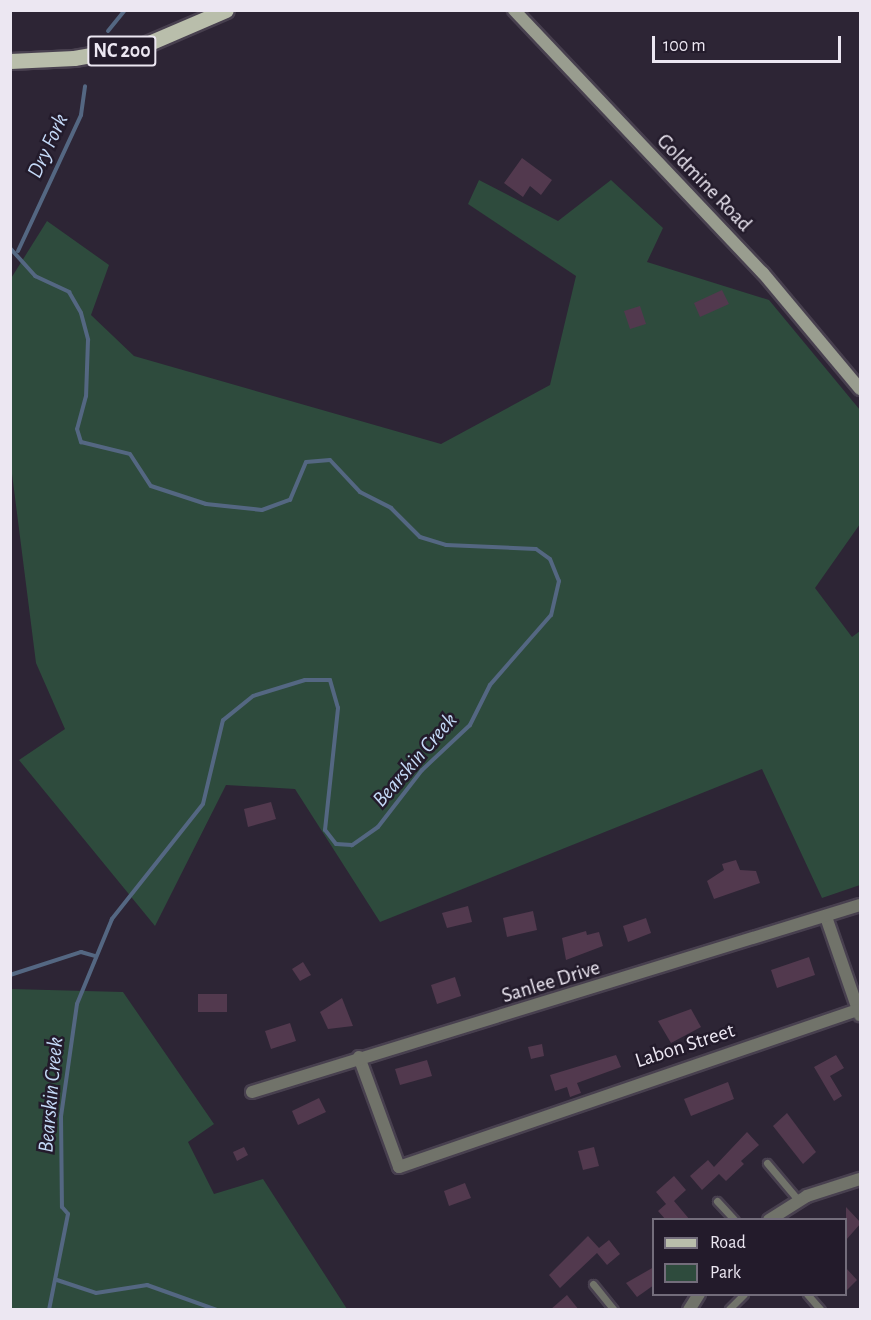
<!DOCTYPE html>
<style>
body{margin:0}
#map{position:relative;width:871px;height:1320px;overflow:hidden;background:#2d2535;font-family:"Alegreya Sans",sans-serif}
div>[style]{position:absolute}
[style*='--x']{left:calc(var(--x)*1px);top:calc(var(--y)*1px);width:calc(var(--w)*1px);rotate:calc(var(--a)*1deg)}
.green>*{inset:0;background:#2e4b3d}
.stream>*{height:4px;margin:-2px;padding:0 2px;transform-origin:2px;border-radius:2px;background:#546782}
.building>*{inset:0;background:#52394e}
.roads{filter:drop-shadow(2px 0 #48404f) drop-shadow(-2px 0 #48404f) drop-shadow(0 2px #48404f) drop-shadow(0 -2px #48404f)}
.service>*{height:7px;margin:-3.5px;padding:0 3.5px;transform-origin:3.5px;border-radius:3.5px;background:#71736a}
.minor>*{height:12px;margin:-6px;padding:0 6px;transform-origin:6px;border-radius:6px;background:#71736a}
.secondary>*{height:12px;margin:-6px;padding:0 6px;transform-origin:6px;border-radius:6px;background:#999d8f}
.primary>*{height:15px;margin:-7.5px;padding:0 7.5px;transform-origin:7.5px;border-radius:7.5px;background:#b9beab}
span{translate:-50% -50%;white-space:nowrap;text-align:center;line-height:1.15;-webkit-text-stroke:5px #231b2b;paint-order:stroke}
.shield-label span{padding:2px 4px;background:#231b2b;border:2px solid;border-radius:4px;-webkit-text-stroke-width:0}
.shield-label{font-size:20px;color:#ece7f2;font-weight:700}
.street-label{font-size:21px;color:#ece7f2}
.water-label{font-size:22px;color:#c4d9f7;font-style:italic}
.frame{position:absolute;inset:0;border:12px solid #ece7f2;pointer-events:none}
.legend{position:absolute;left:652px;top:1218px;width:195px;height:78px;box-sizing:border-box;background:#231b2b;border:2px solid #736d7b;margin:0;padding:8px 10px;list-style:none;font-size:18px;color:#ece7f2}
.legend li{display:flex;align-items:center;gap:12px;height:30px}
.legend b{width:30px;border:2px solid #736d7b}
.scale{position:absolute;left:652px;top:36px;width:189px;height:27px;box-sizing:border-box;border:3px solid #ece7f2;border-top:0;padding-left:8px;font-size:18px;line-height:21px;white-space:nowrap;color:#ece7f2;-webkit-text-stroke:4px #231b2b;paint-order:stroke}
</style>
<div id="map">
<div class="green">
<div style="clip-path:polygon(479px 180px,558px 221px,611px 180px,663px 228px,647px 262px,769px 300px,860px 410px,860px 524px,815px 588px,852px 637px,860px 631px,860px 885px,822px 898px,762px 769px,380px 922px,295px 789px,226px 785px,155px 926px,19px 760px,65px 729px,36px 663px,11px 466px,10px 280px,47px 221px,109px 265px,91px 315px,134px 356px,441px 444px,550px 385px,576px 276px,468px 204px)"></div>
<div style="clip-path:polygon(11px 989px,123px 992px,214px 1124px,188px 1142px,214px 1194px,263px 1179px,347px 1309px,11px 1309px)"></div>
</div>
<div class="stream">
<div style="--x:108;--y:31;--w:27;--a:-51"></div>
<div style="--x:10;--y:248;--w:38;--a:48"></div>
<div style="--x:35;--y:276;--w:38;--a:25"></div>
<div style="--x:69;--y:292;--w:24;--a:60"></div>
<div style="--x:81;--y:313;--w:28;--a:75"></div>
<div style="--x:88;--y:340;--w:56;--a:92"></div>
<div style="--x:86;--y:396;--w:34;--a:105"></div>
<div style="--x:77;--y:429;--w:14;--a:73"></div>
<div style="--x:81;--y:442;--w:50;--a:13.8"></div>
<div style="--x:130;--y:454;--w:38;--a:57"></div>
<div style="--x:151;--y:486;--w:58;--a:18.1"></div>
<div style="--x:206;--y:504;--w:56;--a:6.1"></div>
<div style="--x:262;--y:510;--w:30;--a:-20"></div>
<div style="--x:290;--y:500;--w:41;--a:-67.2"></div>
<div style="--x:306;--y:462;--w:24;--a:-5"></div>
<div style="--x:330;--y:460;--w:44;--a:46.8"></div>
<div style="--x:360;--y:492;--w:35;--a:27"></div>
<div style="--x:391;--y:508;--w:41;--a:45"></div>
<div style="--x:420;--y:537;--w:27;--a:17"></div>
<div style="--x:446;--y:545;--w:90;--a:2.5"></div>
<div style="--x:536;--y:549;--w:17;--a:36"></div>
<div style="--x:550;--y:559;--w:24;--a:68"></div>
<div style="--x:559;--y:581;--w:35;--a:103"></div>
<div style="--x:551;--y:615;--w:93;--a:131.1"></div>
<div style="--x:490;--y:685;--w:45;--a:116.6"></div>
<div style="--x:470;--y:725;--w:66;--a:136.8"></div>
<div style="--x:422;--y:770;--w:72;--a:127.7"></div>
<div style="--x:378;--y:827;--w:32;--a:145"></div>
<div style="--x:352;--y:845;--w:16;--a:-176"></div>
<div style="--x:336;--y:844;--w:18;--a:-128"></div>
<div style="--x:325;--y:830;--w:123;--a:-83.9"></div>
<div style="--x:338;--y:708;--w:29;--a:-106"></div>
<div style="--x:330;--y:680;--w:25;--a:180"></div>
<div style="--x:305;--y:680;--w:54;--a:162.9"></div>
<div style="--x:253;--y:696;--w:38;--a:141"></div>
<div style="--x:223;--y:720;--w:86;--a:103.4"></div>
<div style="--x:203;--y:804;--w:147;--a:128.4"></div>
<div style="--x:112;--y:919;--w:92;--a:112.4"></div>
<div style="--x:77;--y:1004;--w:113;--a:98.1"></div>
<div style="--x:61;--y:1116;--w:91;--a:89.4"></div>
<div style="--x:62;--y:1207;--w:9;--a:49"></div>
<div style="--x:68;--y:1214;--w:98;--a:101.2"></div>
<div style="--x:18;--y:251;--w:150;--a:-65.1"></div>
<div style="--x:81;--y:115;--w:29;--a:-82"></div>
<div style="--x:10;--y:975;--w:75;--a:-17.9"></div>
<div style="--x:81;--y:952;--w:15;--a:16"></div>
<div style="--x:57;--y:1280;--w:41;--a:18.4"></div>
<div style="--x:96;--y:1293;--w:52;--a:-8.9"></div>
<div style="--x:147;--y:1285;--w:74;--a:19.7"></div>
</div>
<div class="building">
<div style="clip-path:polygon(522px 158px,552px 180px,541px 195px,530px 186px,523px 197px,504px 183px)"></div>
<div style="clip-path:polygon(722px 290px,729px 304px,700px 317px,694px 303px)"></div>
<div style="clip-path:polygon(640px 306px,646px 324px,630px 329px,624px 311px)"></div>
<div style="clip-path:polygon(271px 802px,276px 819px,248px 827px,244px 809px)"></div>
<div style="clip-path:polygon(736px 860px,740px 870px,756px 871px,760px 883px,714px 899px,707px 881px,724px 870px,722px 864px)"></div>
<div style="clip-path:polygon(468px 906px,472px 922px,447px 928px,442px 913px)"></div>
<div style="clip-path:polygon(533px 911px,537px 930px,507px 937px,503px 918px)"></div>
<div style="clip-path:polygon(646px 918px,651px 933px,628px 942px,623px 926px)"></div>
<div style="clip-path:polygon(586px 931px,587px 935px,599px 932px,603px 946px,566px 960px,562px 938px)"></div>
<div style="clip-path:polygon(809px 957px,815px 975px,777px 988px,771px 970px)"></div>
<div style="clip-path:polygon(303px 962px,311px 975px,300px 981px,292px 969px)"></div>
<div style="clip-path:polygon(455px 977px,461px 996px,437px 1004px,431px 985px)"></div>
<div style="clip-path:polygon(198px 994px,227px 994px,227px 1012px,198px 1012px)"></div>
<div style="clip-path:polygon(342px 998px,353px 1026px,328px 1029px,320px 1012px)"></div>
<div style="clip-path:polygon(691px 1009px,701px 1027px,671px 1043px,658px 1021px)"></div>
<div style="clip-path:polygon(290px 1023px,296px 1041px,271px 1049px,265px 1031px)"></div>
<div style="clip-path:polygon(542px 1044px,544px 1056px,531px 1059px,528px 1047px)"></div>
<div style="clip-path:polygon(616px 1055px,621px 1067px,577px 1083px,581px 1093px,570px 1097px,567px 1087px,555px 1091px,550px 1075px)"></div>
<div style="clip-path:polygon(836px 1055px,844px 1068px,830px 1076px,842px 1096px,834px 1101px,814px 1067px)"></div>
<div style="clip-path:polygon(427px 1060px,432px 1076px,400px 1085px,395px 1069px)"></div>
<div style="clip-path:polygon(728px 1082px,734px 1099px,691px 1116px,684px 1099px)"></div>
<div style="clip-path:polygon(319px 1098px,326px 1112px,298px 1125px,292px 1111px)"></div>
<div style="clip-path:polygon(787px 1113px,816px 1152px,803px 1164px,773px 1126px)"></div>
<div style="clip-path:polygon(747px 1132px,759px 1145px,741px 1161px,744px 1164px,726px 1181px,719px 1174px,702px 1190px,690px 1176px,708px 1160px,714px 1167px)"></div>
<div style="clip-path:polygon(244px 1147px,248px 1155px,237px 1161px,233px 1152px)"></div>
<div style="clip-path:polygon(594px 1147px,599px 1166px,583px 1170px,578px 1151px)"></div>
<div style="clip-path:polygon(674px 1176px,686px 1190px,674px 1201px,690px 1220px,666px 1220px,658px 1211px,666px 1204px,656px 1192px)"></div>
<div style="clip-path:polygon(465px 1183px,471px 1198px,449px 1206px,444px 1191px)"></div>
<div style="clip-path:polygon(846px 1207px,861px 1223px,846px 1240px)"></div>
<div style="clip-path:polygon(588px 1236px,599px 1248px,609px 1240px,620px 1254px,607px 1265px,597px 1253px,560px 1288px,549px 1275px)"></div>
<div style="clip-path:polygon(654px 1267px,654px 1285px,637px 1297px,626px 1283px)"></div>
<div style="clip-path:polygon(846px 1268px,857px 1280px,846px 1291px)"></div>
<div style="clip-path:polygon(567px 1295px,579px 1310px,550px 1310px)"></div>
</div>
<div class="roads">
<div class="service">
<div style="--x:767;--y:1163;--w:50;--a:49.9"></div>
<div style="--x:717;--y:1201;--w:26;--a:47"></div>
<div style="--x:593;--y:1284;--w:33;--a:51"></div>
<div style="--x:807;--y:1294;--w:21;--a:49"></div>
<div style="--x:729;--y:1309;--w:21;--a:-45"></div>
</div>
<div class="minor">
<div style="--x:826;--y:917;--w:104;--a:70.9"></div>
<div style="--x:359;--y:1057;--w:117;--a:70"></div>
<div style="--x:399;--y:1167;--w:485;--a:-18.9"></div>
<div style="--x:252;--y:1092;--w:636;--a:-17.1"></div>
<div style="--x:769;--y:1220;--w:45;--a:-32.3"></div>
<div style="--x:807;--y:1196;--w:56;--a:-17.8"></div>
<div style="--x:689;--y:1310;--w:19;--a:-58"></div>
</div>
<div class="secondary">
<div style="--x:514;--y:10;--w:362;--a:46.6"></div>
<div style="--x:763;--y:273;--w:151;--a:50.1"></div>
</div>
<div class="primary">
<div style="--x:10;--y:61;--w:64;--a:-2.7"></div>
<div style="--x:74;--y:58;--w:69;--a:-10"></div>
<div style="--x:142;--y:46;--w:91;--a:-23.2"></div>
</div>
</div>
<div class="shield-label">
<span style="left:122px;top:51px">NC 200</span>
</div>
<div class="street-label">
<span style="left:704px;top:183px;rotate:46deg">Goldmine Road</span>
<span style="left:551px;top:982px;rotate:-17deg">Sanlee Drive</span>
<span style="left:685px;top:1046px;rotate:-18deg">Labon Street</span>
</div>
<div class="water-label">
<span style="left:48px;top:146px;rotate:-65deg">Dry Fork</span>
<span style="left:415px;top:760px;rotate:-49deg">Bearskin Creek</span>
<span style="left:51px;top:1095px;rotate:-85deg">Bearskin Creek</span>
</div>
<div class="frame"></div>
<ul class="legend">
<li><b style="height:8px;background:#b9beab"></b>Road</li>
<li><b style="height:16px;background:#2e4b3d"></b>Park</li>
</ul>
<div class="scale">100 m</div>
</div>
